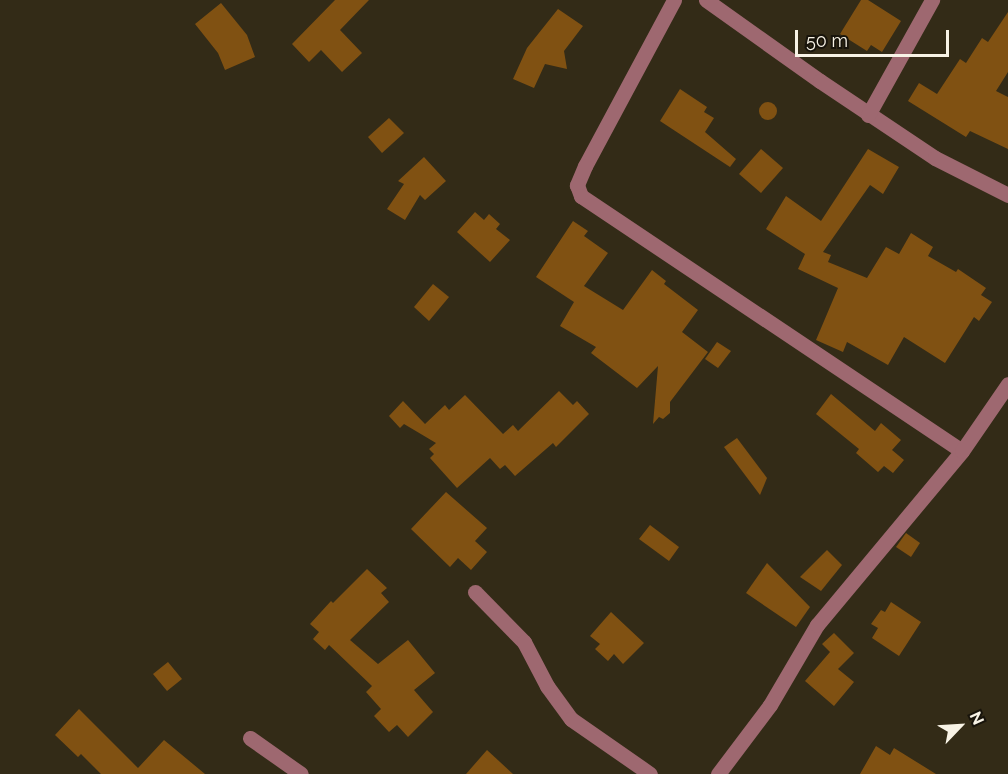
<!DOCTYPE html>
<style>
body{margin:0}
#map{position:relative;width:1008px;height:774px;overflow:hidden;background:#332b17;font-family:Raleway,sans-serif}
div>[style]{position:absolute}
[style*='--x']{left:calc(var(--x)*1px);top:calc(var(--y)*1px);width:calc(var(--w)*1px);rotate:calc(var(--a)*1deg)}
.building>*{inset:0;background:#805112}
.round{border-radius:50%}
.minor>*{height:15px;margin:-7.5px;padding:0 7.5px;transform-origin:7.5px;border-radius:7.5px;background:#9e6870}
span{translate:-50% -50%;white-space:nowrap;text-align:center;line-height:1.15;-webkit-text-stroke:6px #18140b;paint-order:stroke}
.north{position:absolute;left:930px;top:696px;width:60px;height:60px;-webkit-text-stroke:4px #18140b;paint-order:stroke;rotate:65deg;font-size:16px;font-weight:700;line-height:24px;text-align:center;color:#f8f3e6}
.north::after{content:'';display:block;margin:auto;width:21px;height:27px;background:#f8f3e6;clip-path:polygon(50% 0,100% 100%,50% 72%,0 100%)}
.scale{position:absolute;left:795px;top:30px;width:154px;height:27px;box-sizing:border-box;border:3px solid #f8f3e6;border-top:0;padding-left:8px;font-size:18px;line-height:21px;white-space:nowrap;color:#f8f3e6;-webkit-text-stroke:4px #18140b;paint-order:stroke}
</style>
<div id="map">
<div class="building">
<div style="clip-path:polygon(335px 0,369px 0,340px 30px,362px 53px,342px 72px,321px 50px,309px 62px,292px 44px)"></div>
<div style="clip-path:polygon(861px 0,868px 0,901px 21px,882px 52px,871px 45px,867px 51px,840px 34px)"></div>
<div style="clip-path:polygon(221px 3px,247px 35px,255px 57px,225px 70px,218px 53px,195px 24px)"></div>
<div style="clip-path:polygon(558px 9px,583px 26px,564px 51px,567px 69px,545px 64px,534px 88px,513px 79px,527px 48px)"></div>
<div style="clip-path:polygon(1008px 12px,1008px 72px,996px 91px,1008px 97px,1008px 149px,970px 131px,966px 137px,908px 101px,919px 83px,937px 94px,960px 59px,966px 63px,982px 38px,988px 42px)"></div>
<div style="clip-path:polygon(680px 89px,707px 107px,704px 112px,714px 118px,705px 132px,736px 159px,730px 167px,660px 121px)"></div>
<div class="round" style="left:759px;top:102px;width:18px;height:18px"></div>
<div style="clip-path:polygon(389px 118px,404px 133px,382px 153px,368px 137px)"></div>
<div style="clip-path:polygon(761px 149px,783px 168px,761px 193px,739px 174px)"></div>
<div style="clip-path:polygon(868px 149px,899px 167px,883px 194px,870px 185px,823px 252px,831px 255px,828px 262px,867px 278px,886px 247px,899px 254px,911px 233px,933px 247px,928px 256px,956px 272px,958px 269px,986px 288px,981px 295px,992px 302px,979px 321px,974px 317px,945px 363px,904px 337px,888px 365px,847px 342px,843px 352px,816px 340px,838px 288px,798px 269px,805px 254px,766px 229px,786px 196px,821px 221px)"></div>
<div style="clip-path:polygon(424px 157px,446px 181px,425px 200px,420px 195px,405px 220px,387px 209px,404px 184px,398px 181px)"></div>
<div style="clip-path:polygon(475px 212px,484px 220px,489px 214px,500px 224px,496px 229px,510px 240px,490px 262px,457px 232px)"></div>
<div style="clip-path:polygon(573px 221px,588px 231px,584px 236px,608px 253px,584px 286px,623px 310px,652px 270px,666px 281px,664px 284px,698px 310px,682px 332px,708px 352px,670px 402px,670px 413px,663px 419px,659px 417px,653px 424px,658px 366px,637px 388px,591px 353px,596px 347px,560px 326px,574px 302px,536px 277px)"></div>
<div style="clip-path:polygon(433px 284px,449px 297px,429px 321px,414px 307px)"></div>
<div style="clip-path:polygon(717px 342px,731px 351px,718px 368px,705px 359px)"></div>
<div style="clip-path:polygon(559px 391px,573px 405px,577px 401px,589px 414px,556px 447px,553px 443px,515px 476px,505px 465px,500px 469px,490px 458px,457px 488px,430px 458px,434px 454px,429px 449px,436px 443px,404px 424px,400px 428px,389px 416px,403px 401px,425px 424px,445px 405px,449px 410px,465px 395px,503px 434px,513px 425px,518px 431px)"></div>
<div style="clip-path:polygon(831px 394px,875px 431px,881px 423px,901px 440px,892px 450px,904px 460px,893px 473px,884px 466px,878px 472px,856px 453px,859px 449px,816px 414px)"></div>
<div style="clip-path:polygon(737px 438px,767px 478px,760px 495px,724px 447px)"></div>
<div style="clip-path:polygon(446px 492px,487px 528px,475px 541px,487px 552px,471px 570px,458px 558px,450px 567px,411px 529px)"></div>
<div style="clip-path:polygon(650px 525px,679px 547px,669px 561px,639px 539px)"></div>
<div style="clip-path:polygon(906px 533px,920px 543px,911px 557px,896px 547px)"></div>
<div style="clip-path:polygon(827px 550px,842px 565px,821px 591px,800px 577px)"></div>
<div style="clip-path:polygon(767px 563px,810px 607px,796px 627px,746px 593px)"></div>
<div style="clip-path:polygon(367px 569px,387px 588px,381px 593px,389px 602px,350px 640px,378px 664px,408px 640px,435px 673px,414px 690px,433px 712px,408px 737px,397px 725px,389px 732px,374px 716px,381px 709px,366px 692px,372px 686px,329px 645px,325px 650px,313px 639px,319px 632px,310px 624px,331px 601px,333px 603px)"></div>
<div style="clip-path:polygon(891px 602px,921px 622px,899px 656px,872px 638px,878px 628px,871px 624px,881px 610px,885px 612px)"></div>
<div style="clip-path:polygon(611px 612px,644px 643px,623px 664px,614px 654px,608px 661px,595px 649px,600px 644px,590px 636px)"></div>
<div style="clip-path:polygon(834px 633px,854px 653px,838px 669px,854px 682px,834px 706px,805px 681px,830px 652px,822px 644px)"></div>
<div style="clip-path:polygon(168px 662px,182px 679px,167px 691px,153px 674px)"></div>
<div style="clip-path:polygon(79px 709px,138px 768px,164px 740px,205px 774px,101px 774px,81px 754px,78px 757px,55px 735px)"></div>
<div style="clip-path:polygon(876px 746px,890px 755px,894px 748px,936px 774px,860px 774px)"></div>
<div style="clip-path:polygon(487px 750px,513px 774px,466px 774px)"></div>
</div>
<div class="minor">
<div style="--x:674;--y:0;--w:188;--a:118.2"></div>
<div style="--x:585;--y:166;--w:21;--a:113"></div>
<div style="--x:577;--y:185;--w:12;--a:70"></div>
<div style="--x:581;--y:196;--w:458;--a:33.8"></div>
<div style="--x:706;--y:0;--w:140;--a:35.4"></div>
<div style="--x:820;--y:81;--w:138;--a:33.8"></div>
<div style="--x:935;--y:158;--w:82;--a:26.9"></div>
<div style="--x:868;--y:115;--w:132;--a:-60.9"></div>
<div style="--x:475;--y:592;--w:70;--a:45.6"></div>
<div style="--x:524;--y:642;--w:50;--a:62.4"></div>
<div style="--x:547;--y:686;--w:41;--a:54"></div>
<div style="--x:571;--y:719;--w:96;--a:34.8"></div>
<div style="--x:250;--y:738;--w:62;--a:35.2"></div>
<div style="--x:718;--y:774;--w:86;--a:-53"></div>
<div style="--x:770;--y:705;--w:93;--a:-59.6"></div>
<div style="--x:817;--y:625;--w:226;--a:-50.2"></div>
<div style="--x:962;--y:451;--w:81;--a:-55.5"></div>
</div>
<div class="north">N</div>
<div class="scale">50 m</div>
</div>
